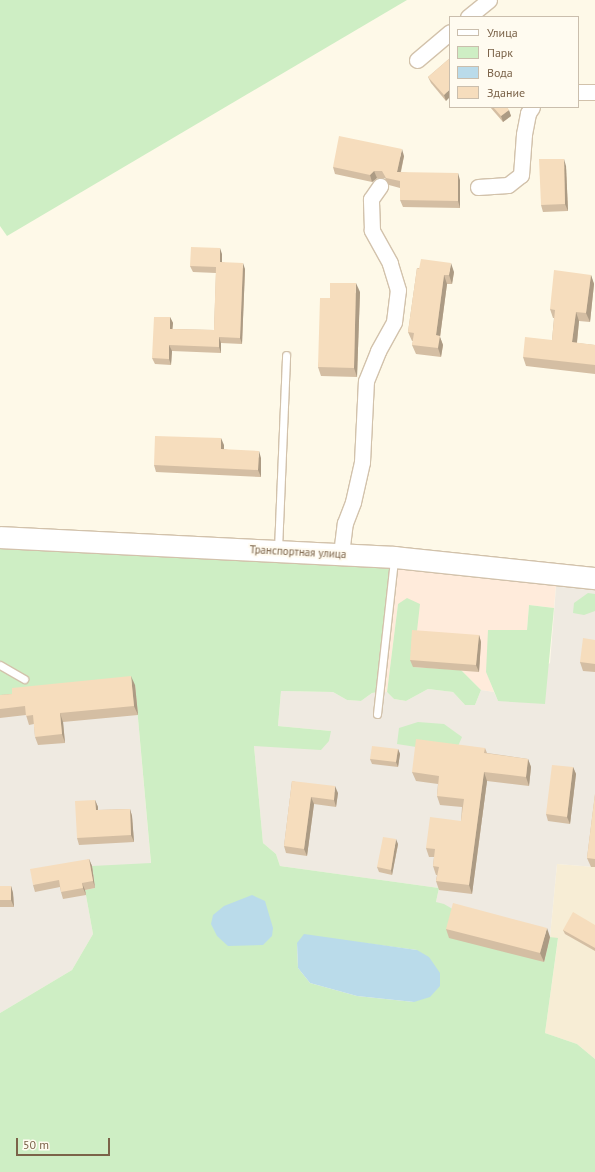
<!DOCTYPE html>
<meta charset="utf-8">
<style>
body{margin:0}
#map{position:relative;width:595px;height:1172px;overflow:hidden;background:#fef9e8;font-family:"PT Sans",sans-serif}
div>[style]{position:absolute}
[style*='--x']{left:calc(var(--x)*1px);top:calc(var(--y)*1px);width:calc(var(--w)*1px);rotate:calc(var(--a)*1deg)}
.residential>*{inset:0;background:#f7edd5}
.commercial>*{inset:0;background:#ffebdb}
.industrial>*{inset:0;background:#efeae1}
.green>*{inset:0;background:#ceeec4}
.water>*{inset:0;background:#badbea}
.roads{filter:drop-shadow(1px 0 #d2c2ab) drop-shadow(-1px 0 #d2c2ab) drop-shadow(0 1px #d2c2ab) drop-shadow(0 -1px #d2c2ab)}
.lane>*{height:7px;margin:-3.5px;padding:0 3.5px;transform-origin:3.5px;border-radius:3.5px;background:#fff}
.street>*{height:15px;margin:-7.5px;padding:0 7.5px;transform-origin:7.5px;border-radius:7.5px;background:#fff}
.secondary>*{height:21px;margin:-10.5px;padding:0 10.5px;transform-origin:10.5px;border-radius:10.5px;background:#fff}
.wall>*{inset:0;background:#d4bea3}
.shaded-wall>*{inset:0;background:#ac9b84}
.building>*{inset:0;background:#f6ddbd}
span{translate:-50% -50%;white-space:nowrap;text-align:center;line-height:1.15;-webkit-text-stroke:3.5px #fffbf0;paint-order:stroke}
.street-label{font-size:11px;color:#7b6349}
.legend{position:absolute;left:449px;top:16px;width:130px;height:92px;box-sizing:border-box;background:#fffbf0;border:1px solid #cabead;margin:0;padding:5px 7px;list-style:none;font-size:12px;color:#7b6349}
.legend li{display:flex;align-items:center;gap:8px;height:20px}
.legend b{width:20px;border:1px solid #cabead}
.scale{position:absolute;left:16px;top:1138px;width:94px;height:18px;box-sizing:border-box;border:2px solid #7b6349;border-top:0;padding-left:5px;font-size:12px;line-height:14px;white-space:nowrap;color:#7b6349;-webkit-text-stroke:3px #fffbf0;paint-order:stroke}
</style>
<div id="map">
<div class="residential">
<div style="clip-path:polygon(557px 864px,595px 867px,595px 1059px,577px 1044px,545px 1033px,558px 939px,550px 937px)"></div>
</div>
<div class="commercial">
<div style="clip-path:polygon(394px 557px,557px 574px,554px 608px,529px 605px,527px 630px,486px 671px,494px 692px,481px 690px,461px 670px,413px 667px,398px 604px,387px 692px,379px 692px)"></div>
</div>
<div class="industrial">
<div style="clip-path:polygon(557px 574px,595px 578px,595px 867px,557px 864px,550px 937px,544px 962px,449px 938px,436px 902px,439px 888px,280px 866px,276px 854px,263px 843px,254px 746px,270px 746px,331px 731px,278px 726px,281px 691px,333px 692px,347px 700px,361px 701px,372px 693px,387px 692px,394px 699px,406px 701px,428px 689px,453px 692px,465px 705px,475px 705px,481px 690px,494px 692px,498px 701px,550px 663px)"></div>
<div style="clip-path:polygon(135px 685px,151px 864px,95px 888px,85px 890px,93px 934px,72px 970px,0 1013px,0 704px)"></div>
</div>
<div class="green">
<div style="clip-path:polygon(0 0,407px 0,7px 236px,0 226px)"></div>
<div style="clip-path:polygon(evenodd,0 537px,394px 557px,379px 692px,372px 693px,361px 701px,347px 700px,333px 692px,281px 691px,278px 726px,331px 731px,329px 741px,321px 750px,254px 746px,263px 843px,276px 854px,280px 866px,439px 888px,436px 902px,444px 904px,544px 962px,550px 937px,558px 938px,545px 1033px,577px 1044px,595px 1059px,595px 1172px,0 1172px,0 1013px,72px 970px,93px 934px,85px 890px,95px 888px,92px 866px,151px 863px,135px 685px,0 702px,0 537px,340px 940px,417px 950px,414px 1002px,357px 996px,310px 983px,298px 968px,297px 944px,340px 940px)"></div>
<div style="clip-path:polygon(588px 593px,595px 594px,595px 611px,584px 615px,573px 613px,574px 603px)"></div>
<div style="clip-path:polygon(407px 598px,420px 604px,413px 667px,461px 670px,481px 690px,475px 705px,465px 705px,453px 692px,428px 689px,406px 701px,394px 699px,387px 692px,398px 604px)"></div>
<div style="clip-path:polygon(529px 605px,554px 608px,545px 704px,498px 701px,486px 672px,488px 630px,527px 630px)"></div>
<div style="clip-path:polygon(418px 722px,444px 724px,462px 737px,455px 753px,397px 744px,399px 728px)"></div>
</div>
<div class="water">
<div style="clip-path:polygon(252px 895px,265px 901px,273px 928px,272px 936px,263px 945px,228px 946px,217px 936px,211px 924px,213px 915px,224px 906px)"></div>
<div style="clip-path:polygon(304px 934px,417px 950px,429px 957px,440px 973px,440px 986px,430px 997px,414px 1002px,357px 996px,310px 983px,298px 968px,297px 943px)"></div>
</div>
<div class="roads">
<div class="lane">
<div style="--x:278;--y:549;--w:194;--a:-87.6"></div>
<div style="--x:0;--y:665;--w:28;--a:30"></div>
<div style="--x:377;--y:714;--w:155;--a:-83.7"></div>
</div>
<div class="street">
<div style="--x:468;--y:17;--w:27;--a:-39"></div>
<div style="--x:417;--y:60;--w:43;--a:-40.3"></div>
<div style="--x:578;--y:92;--w:17;--a:0"></div>
<div style="--x:478;--y:187;--w:30;--a:-4"></div>
<div style="--x:508;--y:185;--w:16;--a:-38"></div>
<div style="--x:521;--y:175;--w:41;--a:-85.8"></div>
<div style="--x:524;--y:134;--w:21;--a:-79"></div>
<div style="--x:528;--y:113;--w:7;--a:-56"></div>
<div style="--x:341;--y:554;--w:31;--a:-83"></div>
<div style="--x:345;--y:523;--w:22;--a:-69"></div>
<div style="--x:353;--y:502;--w:41;--a:-77.3"></div>
<div style="--x:362;--y:462;--w:81;--a:-87.2"></div>
<div style="--x:366;--y:381;--w:32;--a:-68"></div>
<div style="--x:378;--y:351;--w:33;--a:-61"></div>
<div style="--x:394;--y:322;--w:32;--a:-83"></div>
<div style="--x:398;--y:290;--w:28;--a:-107"></div>
<div style="--x:390;--y:263;--w:38;--a:-119"></div>
<div style="--x:372;--y:230;--w:31;--a:-92"></div>
<div style="--x:371;--y:199;--w:16;--a:-55"></div>
</div>
<div class="secondary">
<div style="--x:0;--y:537;--w:395;--a:2.9"></div>
<div style="--x:394;--y:557;--w:202;--a:6"></div>
</div>
</div>
<div class="wall">
<div style="clip-path:polygon(450px 58px,446px 101px,431px 83px,428px 77px)"></div>
<div style="clip-path:polygon(490px 107px,507px 107px,511px 116px,503px 122px)"></div>
<div style="clip-path:polygon(404px 156px,401px 172px,460px 180px,460px 208px,403px 207px,400px 200px,400px 188px,389px 185px,385px 178px,377px 178px,372px 182px,335px 174px,333px 167px)"></div>
<div style="clip-path:polygon(566px 166px,568px 211px,543px 212px,541px 205px)"></div>
<div style="clip-path:polygon(222px 254px,222px 262px,245px 269px,242px 344px,221px 343px,221px 353px,172px 351px,171px 365px,155px 364px,152px 358px,170px 317px,173px 323px,172px 329px,214px 330px,216px 273px,193px 272px,190px 266px)"></div>
<div style="clip-path:polygon(417px 268px,454px 272px,452px 284px,447px 284px,440px 337px,443px 345px,441px 357px,416px 354px,412px 345px,413px 341px,412px 341px,408px 332px)"></div>
<div style="clip-path:polygon(591px 275px,594px 284px,590px 322px,579px 321px,577px 343px,595px 345px,595px 374px,526px 366px,523px 357px,552px 340px,554px 318px,553px 318px,550px 309px)"></div>
<div style="clip-path:polygon(360px 292px,357px 377px,321px 376px,318px 367px,330px 298px)"></div>
<div style="clip-path:polygon(224px 445px,224px 449px,261px 458px,261px 477px,156px 472px,154px 465px)"></div>
<div style="clip-path:polygon(479px 635px,481px 642px,479px 672px,413px 667px,410px 660px)"></div>
<div style="clip-path:polygon(595px 640px,595px 672px,583px 671px,580px 662px)"></div>
<div style="clip-path:polygon(135px 685px,138px 715px,63px 722px,65px 743px,38px 745px,35px 737px,34px 724px,29px 725px,26px 715px,0 718px,0 695px,12px 694px)"></div>
<div style="clip-path:polygon(485px 748px,487px 753px,528px 759px,531px 767px,529px 786px,487px 781px,472px 894px,439px 890px,436px 881px,437px 875px,436px 875px,433px 866px,434px 857px,429px 857px,426px 848px,461px 821px,462px 807px,440px 805px,437px 796px,438px 784px,416px 781px,412px 772px)"></div>
<div style="clip-path:polygon(398px 749px,400px 754px,398px 767px,372px 764px,370px 759px)"></div>
<div style="clip-path:polygon(573px 767px,576px 774px,570px 824px,548px 821px,546px 814px)"></div>
<div style="clip-path:polygon(292px 781px,338px 793px,336px 807px,314px 804px,307px 856px,286px 853px,284px 846px)"></div>
<div style="clip-path:polygon(595px 794px,595px 867px,591px 867px,587px 858px)"></div>
<div style="clip-path:polygon(95px 800px,98px 807px,98px 810px,130px 809px,132px 816px,134px 842px,79px 845px,77px 838px)"></div>
<div style="clip-path:polygon(398px 844px,392px 875px,379px 872px,377px 867px)"></div>
<div style="clip-path:polygon(89px 859px,92px 866px,95px 888px,85px 890px,86px 895px,63px 899px,61px 892px,60px 887px,35px 892px,33px 885px)"></div>
<div style="clip-path:polygon(0 886px,11px 886px,13px 893px,14px 907px,0 907px)"></div>
<div style="clip-path:polygon(595px 925px,595px 951px,565px 934px,563px 930px)"></div>
<div style="clip-path:polygon(446px 929px,550px 937px,544px 962px,449px 938px)"></div>
</div>
<div class="shaded-wall">
<div style="clip-path:polygon(450px 89px,450px 97px,446px 101px,444px 95px)"></div>
<div style="clip-path:polygon(509px 110px,511px 116px,503px 122px,501px 116px)"></div>
<div style="clip-path:polygon(402px 149px,404px 156px,399px 179px,397px 172px)"></div>
<div style="clip-path:polygon(564px 159px,566px 166px,568px 211px,565px 204px)"></div>
<div style="clip-path:polygon(374px 171px,377px 178px,372px 182px,370px 175px)"></div>
<div style="clip-path:polygon(458px 173px,460px 180px,460px 208px,458px 201px)"></div>
<div style="clip-path:polygon(220px 248px,222px 254px,222px 268px,220px 262px)"></div>
<div style="clip-path:polygon(243px 263px,245px 269px,242px 344px,240px 338px)"></div>
<div style="clip-path:polygon(451px 263px,454px 272px,452px 284px,449px 275px)"></div>
<div style="clip-path:polygon(444px 275px,447px 284px,440px 337px,443px 345px,441px 357px,438px 348px,436px 335px)"></div>
<div style="clip-path:polygon(591px 275px,594px 284px,590px 322px,586px 313px)"></div>
<div style="clip-path:polygon(356px 283px,360px 292px,357px 377px,354px 368px)"></div>
<div style="clip-path:polygon(576px 312px,579px 321px,576px 351px,572px 342px)"></div>
<div style="clip-path:polygon(170px 317px,173px 323px,172px 335px,170px 329px)"></div>
<div style="clip-path:polygon(219px 337px,221px 343px,221px 353px,219px 347px)"></div>
<div style="clip-path:polygon(169px 345px,172px 351px,171px 365px,169px 359px)"></div>
<div style="clip-path:polygon(221px 438px,224px 445px,224px 456px,221px 449px)"></div>
<div style="clip-path:polygon(259px 451px,261px 458px,261px 477px,258px 470px)"></div>
<div style="clip-path:polygon(479px 635px,481px 642px,479px 672px,476px 665px)"></div>
<div style="clip-path:polygon(131px 676px,135px 685px,138px 715px,134px 706px)"></div>
<div style="clip-path:polygon(60px 713px,63px 722px,65px 743px,62px 734px)"></div>
<div style="clip-path:polygon(398px 749px,400px 754px,398px 767px,396px 762px)"></div>
<div style="clip-path:polygon(528px 759px,531px 767px,529px 786px,526px 777px)"></div>
<div style="clip-path:polygon(573px 767px,576px 774px,570px 824px,567px 817px)"></div>
<div style="clip-path:polygon(484px 772px,487px 781px,472px 894px,469px 885px)"></div>
<div style="clip-path:polygon(335px 786px,338px 793px,336px 807px,334px 800px)"></div>
<div style="clip-path:polygon(311px 797px,314px 804px,307px 856px,304px 849px)"></div>
<div style="clip-path:polygon(95px 800px,98px 807px,98px 817px,96px 810px)"></div>
<div style="clip-path:polygon(130px 809px,132px 816px,134px 842px,131px 835px)"></div>
<div style="clip-path:polygon(396px 839px,398px 844px,392px 875px,391px 870px)"></div>
<div style="clip-path:polygon(89px 859px,92px 866px,95px 888px,93px 881px)"></div>
<div style="clip-path:polygon(82px 883px,85px 890px,86px 895px,83px 888px)"></div>
<div style="clip-path:polygon(11px 886px,13px 893px,14px 907px,11px 900px)"></div>
<div style="clip-path:polygon(547px 928px,550px 937px,544px 962px,540px 953px)"></div>
</div>
<div class="building">
<div style="clip-path:polygon(450px 58px,450px 89px,444px 95px,428px 77px)"></div>
<div style="clip-path:polygon(493px 107px,507px 107px,509px 110px,501px 116px)"></div>
<div style="clip-path:polygon(339px 136px,402px 149px,397px 172px,458px 173px,458px 201px,400px 200px,400px 181px,386px 178px,382px 171px,374px 171px,370px 175px,333px 167px)"></div>
<div style="clip-path:polygon(539px 159px,564px 159px,565px 204px,541px 205px)"></div>
<div style="clip-path:polygon(191px 247px,220px 248px,220px 262px,243px 263px,240px 338px,219px 337px,219px 347px,169px 345px,169px 359px,152px 358px,154px 317px,170px 317px,170px 329px,214px 330px,216px 267px,190px 266px)"></div>
<div style="clip-path:polygon(421px 259px,451px 263px,449px 275px,444px 275px,436px 335px,440px 336px,438px 348px,412px 345px,414px 333px,408px 332px,417px 268px,419px 269px)"></div>
<div style="clip-path:polygon(554px 270px,591px 275px,586px 313px,576px 312px,572px 342px,595px 345px,595px 365px,523px 357px,525px 337px,552px 340px,555px 310px,550px 309px)"></div>
<div style="clip-path:polygon(330px 283px,356px 283px,354px 368px,318px 367px,320px 298px,330px 298px)"></div>
<div style="clip-path:polygon(155px 436px,221px 438px,221px 449px,259px 451px,258px 470px,154px 465px)"></div>
<div style="clip-path:polygon(412px 630px,479px 635px,476px 665px,410px 660px)"></div>
<div style="clip-path:polygon(583px 638px,595px 640px,595px 664px,580px 662px)"></div>
<div style="clip-path:polygon(131px 676px,134px 706px,60px 713px,62px 734px,35px 737px,33px 715px,26px 716px,25px 706px,0 709px,0 695px,12px 694px,12px 688px)"></div>
<div style="clip-path:polygon(416px 739px,485px 748px,484px 753px,528px 759px,526px 777px,484px 772px,469px 885px,436px 881px,439px 867px,433px 866px,435px 849px,426px 848px,430px 817px,461px 821px,464px 799px,437px 796px,439px 776px,412px 772px)"></div>
<div style="clip-path:polygon(372px 746px,398px 749px,396px 762px,370px 759px)"></div>
<div style="clip-path:polygon(552px 765px,573px 767px,567px 817px,546px 814px)"></div>
<div style="clip-path:polygon(292px 781px,335px 786px,334px 800px,311px 797px,304px 849px,284px 846px)"></div>
<div style="clip-path:polygon(595px 794px,595px 859px,587px 858px)"></div>
<div style="clip-path:polygon(95px 800px,96px 810px,130px 809px,131px 835px,77px 838px,75px 801px)"></div>
<div style="clip-path:polygon(383px 837px,396px 839px,391px 870px,377px 867px)"></div>
<div style="clip-path:polygon(89px 859px,93px 881px,82px 883px,83px 888px,61px 892px,59px 880px,33px 885px,30px 869px)"></div>
<div style="clip-path:polygon(0 886px,11px 886px,11px 900px,0 900px)"></div>
<div style="clip-path:polygon(453px 903px,547px 928px,540px 953px,446px 929px)"></div>
<div style="clip-path:polygon(573px 912px,595px 925px,595px 948px,563px 930px)"></div>
</div>
<div class="street-label">
<span style="left:298px;top:552px;rotate:3deg">Транспортная улица</span>
</div>
<ul class="legend">
<li><b style="height:5px;background:#fff"></b>Улица</li>
<li><b style="height:11px;background:#ceeec4"></b>Парк</li>
<li><b style="height:11px;background:#badbea"></b>Вода</li>
<li><b style="height:11px;background:#f6ddbd"></b>Здание</li>
</ul>
<div class="scale">50 m</div>
</div>
